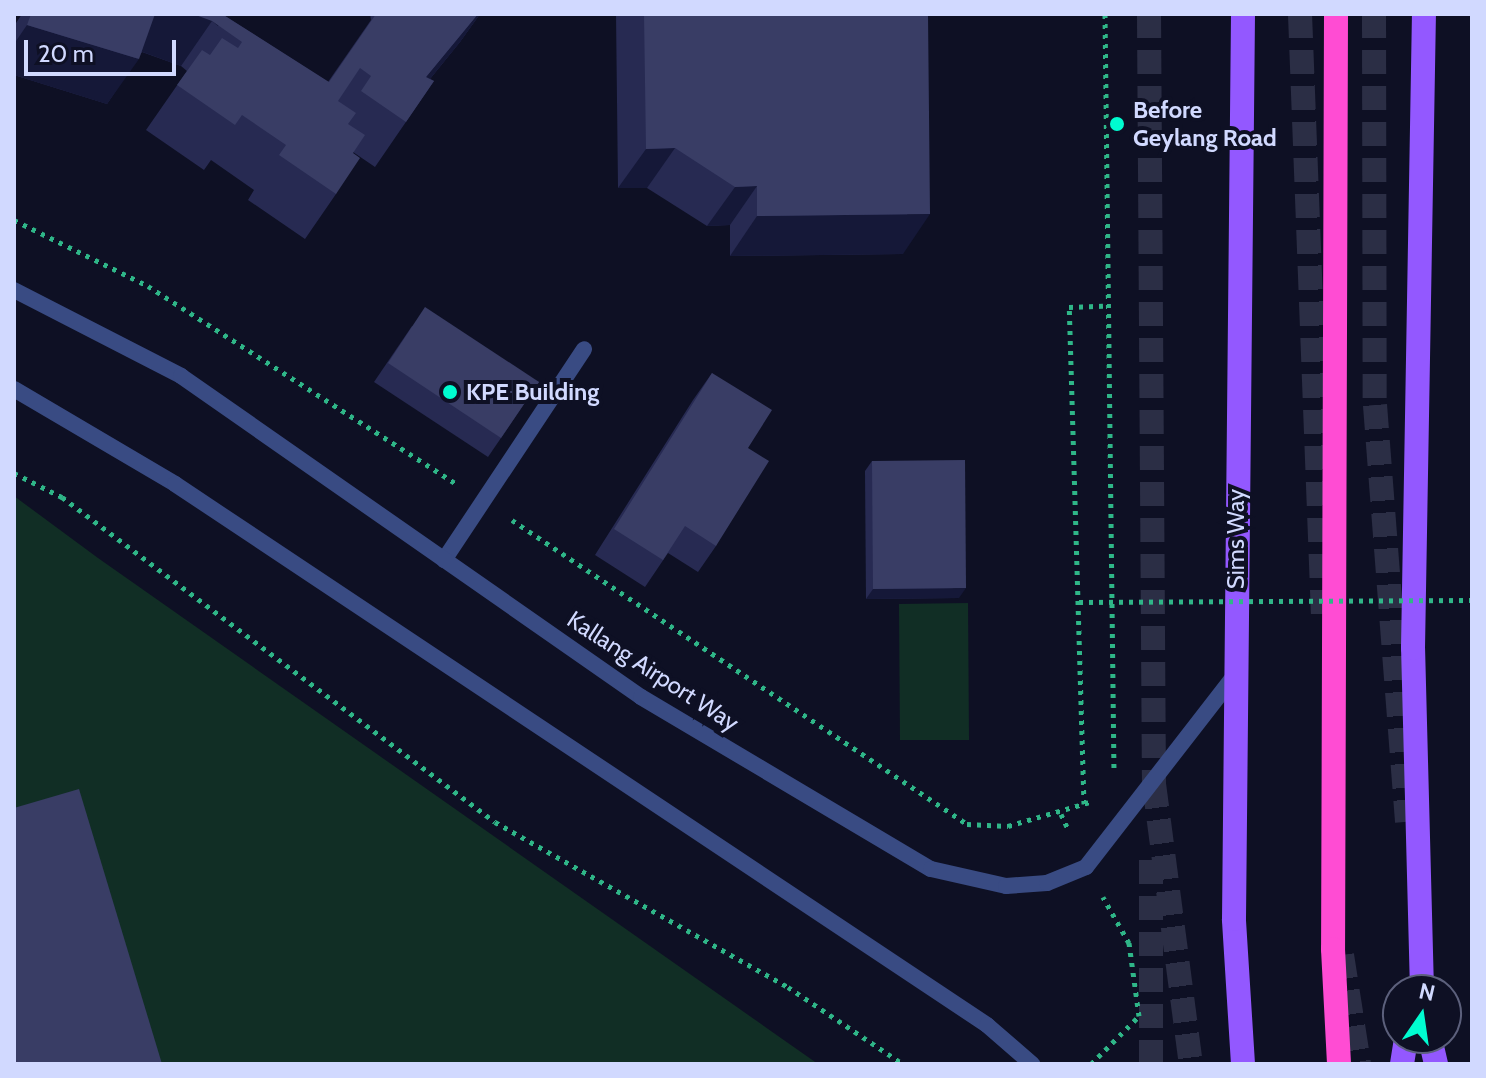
<!DOCTYPE html>
<style>
body{margin:0}
#map{position:relative;width:1486px;height:1078px;overflow:hidden;background:#0e1024;font-family:Cabin,sans-serif}
div>[style]{position:absolute}
[style*='--x']{left:calc(var(--x)*1px);top:calc(var(--y)*1px);width:calc(var(--w)*1px);rotate:calc(var(--a)*1deg)}
.green>*{inset:0;background:#112e25}
.motorway-tunnel>*{height:24px;margin-top:-12px;transform-origin:0;background:repeating-linear-gradient(90deg,#2b2e45 0 24px,transparent 0 36px)}
.path>*{height:5px;margin-top:-2.5px;transform-origin:0;background:repeating-linear-gradient(90deg,#2fb688 0 4px,transparent 0 10px)}
.service>*{height:16px;margin:-8px;padding:0 8px;transform-origin:8px;border-radius:8px;background:#394b83}
.tertiary>*{height:16px;margin:-8px;padding:0 8px;transform-origin:8px;border-radius:8px;background:#394b83}
.primary>*{height:24px;margin:-12px;padding:0 12px;transform-origin:12px;border-radius:12px;background:#9358ff}
.motorway>*{height:24px;margin:-12px;padding:0 12px;transform-origin:12px;border-radius:12px;background:#ff4cd3}
.path-bridge>*{height:5px;margin-top:-2.5px;transform-origin:0;background:repeating-linear-gradient(90deg,#2fb688 0 4px,transparent 0 10px)}
.wall>*{inset:0;background:#272a52}
.shaded-wall>*{inset:0;background:#151838}
.building>*{inset:0;background:#393d65}
.dots>*{width:22px;height:22px;translate:-50% -50%;box-sizing:border-box;border:4px solid #0e1024;border-radius:50%}
span{translate:-50% -50%;white-space:nowrap;text-align:center;line-height:1.15;-webkit-text-stroke:8px #0e1024;paint-order:stroke}
.poi-label{font-size:24px;color:#d1d9ff;font-weight:700}
.left{translate:0 -50%;text-align:left}
.street-label{font-size:24px;color:#d1d9ff}
.frame{position:absolute;inset:0;border:16px solid #d1d9ff;pointer-events:none}
.north{position:absolute;left:1382px;top:974px;width:80px;height:80px;box-sizing:border-box;background:#0e1024;border:2px solid #5c607c;border-radius:50%;rotate:13deg;font-size:22px;font-weight:700;line-height:32px;text-align:center;color:#d1d9ff}
.north::after{content:'';display:block;margin:auto;width:28px;height:36px;background:#00fcd0;clip-path:polygon(50% 0,100% 100%,50% 72%,0 100%)}
.scale{position:absolute;left:24px;top:40px;width:152px;height:36px;box-sizing:border-box;border:4px solid #d1d9ff;border-top:0;padding-left:10px;font-size:24px;line-height:28px;white-space:nowrap;color:#d1d9ff;-webkit-text-stroke:6px #0e1024;paint-order:stroke}
</style>
<div id="map">
<div class="green">
<div style="clip-path:polygon(14px 496px,98px 558px,818px 1064px,130px 1064px,14px 834px)"></div>
<div style="clip-path:polygon(968px 603px,969px 740px,900px 740px,899px 604px)"></div>
</div>
<div class="motorway-tunnel">
<div style="--x:1149;--y:14;--w:770;--a:89.63"></div>
<div style="--x:1154;--y:784;--w:282;--a:82.5"></div>
<div style="--x:1300;--y:14;--w:601;--a:87.81"></div>
<div style="--x:1374;--y:14;--w:391;--a:89.9"></div>
<div style="--x:1375;--y:405;--w:418;--a:85.6"></div>
<div style="--x:1342;--y:955;--w:110;--a:81.1"></div>
<div style="--x:1151;--y:1064;--w:210;--a:-90"></div>
</div>
<div class="path">
<div style="--x:1105;--y:14;--w:759;--a:89.32"></div>
<div style="--x:14;--y:220;--w:149;--a:26.2"></div>
<div style="--x:148;--y:286;--w:366;--a:32.7"></div>
<div style="--x:14;--y:473;--w:54;--a:26.6"></div>
<div style="--x:62;--y:497;--w:541;--a:36.89"></div>
<div style="--x:495;--y:822;--w:336;--a:29.4"></div>
<div style="--x:788;--y:987;--w:138;--a:33.8"></div>
<div style="--x:512;--y:520;--w:547;--a:33.75"></div>
<div style="--x:967;--y:824;--w:41;--a:2.8"></div>
<div style="--x:1008;--y:826;--w:85;--a:-16.3"></div>
<div style="--x:1084;--y:804;--w:497;--a:-91.7"></div>
<div style="--x:1069;--y:307;--w:34;--a:-2"></div>
<div style="--x:1061;--y:814;--w:19;--a:65"></div>
<div style="--x:1091;--y:1064;--w:68;--a:-45"></div>
<div style="--x:1139;--y:1016;--w:74;--a:-97.8"></div>
<div style="--x:1129;--y:943;--w:53;--a:-119.5"></div>
</div>
<div class="service">
<div style="--x:444;--y:560;--w:253;--a:-56.4"></div>
</div>
<div class="tertiary">
<div style="--x:14;--y:290;--w:188;--a:27.2"></div>
<div style="--x:181;--y:376;--w:561;--a:34.91"></div>
<div style="--x:641;--y:697;--w:337;--a:30.7"></div>
<div style="--x:931;--y:869;--w:77;--a:12.8"></div>
<div style="--x:1006;--y:886;--w:41;--a:-4.2"></div>
<div style="--x:1047;--y:883;--w:42;--a:-22.3"></div>
<div style="--x:1086;--y:867;--w:243;--a:-52.2"></div>
<div style="--x:14;--y:389;--w:187;--a:30.5"></div>
<div style="--x:175;--y:484;--w:976;--a:33.67"></div>
<div style="--x:987;--y:1025;--w:60;--a:40.9"></div>
</div>
<div class="primary">
<div style="--x:1422;--y:990;--w:342;--a:-91.5"></div>
<div style="--x:1413;--y:648;--w:634;--a:-89.01"></div>
<div style="--x:1430;--y:1038;--w:27;--a:77"></div>
<div style="--x:1243;--y:1064;--w:145;--a:-93.6"></div>
<div style="--x:1234;--y:919;--w:905;--a:-89.43"></div>
<div style="--x:1402;--y:1064;--w:26;--a:-81"></div>
</div>
<div class="motorway">
<div style="--x:1336;--y:14;--w:935;--a:90.18"></div>
<div style="--x:1333;--y:949;--w:115;--a:87"></div>
</div>
<div class="path-bridge">
<div style="--x:1079;--y:602;--w:393;--a:-0.3"></div>
</div>
<div class="wall">
<div style="clip-path:polygon(22px 14px,226px 14px,225px 16px,328px 82px,371px 20px,370px 14px,480px 14px,460px 42px,430px 79px,434px 81px,375px 167px,353px 152px,336px 194px,305px 239px,248px 200px,254px 190px,211px 160px,204px 170px,146px 130px,187px 71px,181px 66px,142px 52px,107px 104px,14px 75px,14px 26px)"></div>
<div style="clip-path:polygon(616px 14px,928px 14px,903px 254px,730px 256px,730px 225px,707px 226px,647px 188px,618px 188px)"></div>
<div style="clip-path:polygon(412px 326px,539px 382px,488px 457px,374px 382px)"></div>
<div style="clip-path:polygon(712px 373px,748px 448px,716px 546px,698px 572px,668px 553px,645px 587px,595px 555px,693px 400px)"></div>
<div style="clip-path:polygon(872px 461px,959px 598px,866px 599px,865px 471px)"></div>
</div>
<div class="shaded-wall">
<div style="clip-path:polygon(151px 14px,226px 14px,218px 26px,212px 21px,181px 66px,129px 47px)"></div>
<div style="clip-path:polygon(478px 14px,480px 14px,460px 42px,399px 117px,426px 77px)"></div>
<div style="clip-path:polygon(27px 25px,139px 59px,107px 104px,14px 75px,14px 44px)"></div>
<div style="clip-path:polygon(675px 148px,647px 188px,618px 188px,646px 149px)"></div>
<div style="clip-path:polygon(757px 186px,730px 225px,707px 226px,735px 187px)"></div>
<div style="clip-path:polygon(930px 214px,903px 254px,730px 256px,757px 216px)"></div>
<div style="clip-path:polygon(966px 588px,959px 598px,866px 599px,873px 589px)"></div>
</div>
<div class="building">
<div style="clip-path:polygon(31px 14px,155px 14px,139px 59px,27px 25px)"></div>
<div style="clip-path:polygon(193px 14px,222px 14px,329px 82px,376px 14px,478px 14px,426px 77px,434px 81px,406px 122px,361px 91px,371px 76px,360px 68px,338px 101px,356px 113px,348px 124px,365px 135px,353px 153px,360px 158px,336px 194px,279px 155px,286px 145px,242px 115px,235px 125px,177px 85px,202px 50px,210px 55px,222px 38px,238px 48px,242px 42px,212px 21px)"></div>
<div style="clip-path:polygon(644px 14px,928px 14px,930px 214px,757px 216px,757px 186px,735px 187px,675px 148px,646px 149px)"></div>
<div style="clip-path:polygon(425px 307px,539px 382px,501px 438px,388px 363px)"></div>
<div style="clip-path:polygon(712px 373px,772px 410px,748px 448px,769px 461px,716px 546px,685px 526px,663px 560px,614px 529px)"></div>
<div style="clip-path:polygon(965px 460px,966px 588px,873px 589px,872px 461px)"></div>
<div style="clip-path:polygon(79px 789px,162px 1064px,14px 1064px,14px 808px)"></div>
</div>
<div class="dots">
<div style="left:1117px;top:124px;background:#00fcd0"></div>
<div style="left:450px;top:392px;background:#00fcd0"></div>
</div>
<div class="poi-label">
<span class="left" style="left:1133px;top:124px">Before<br>Geylang Road</span>
<span class="left" style="left:466px;top:392px">KPE Building</span>
</div>
<div class="street-label">
<span style="left:1236px;top:539px;rotate:-90deg">Sims Way</span>
<span style="left:653px;top:671px;rotate:33deg">Kallang Airport Way</span>
</div>
<div class="frame"></div>
<div class="north">N</div>
<div class="scale">20 m</div>
</div>
